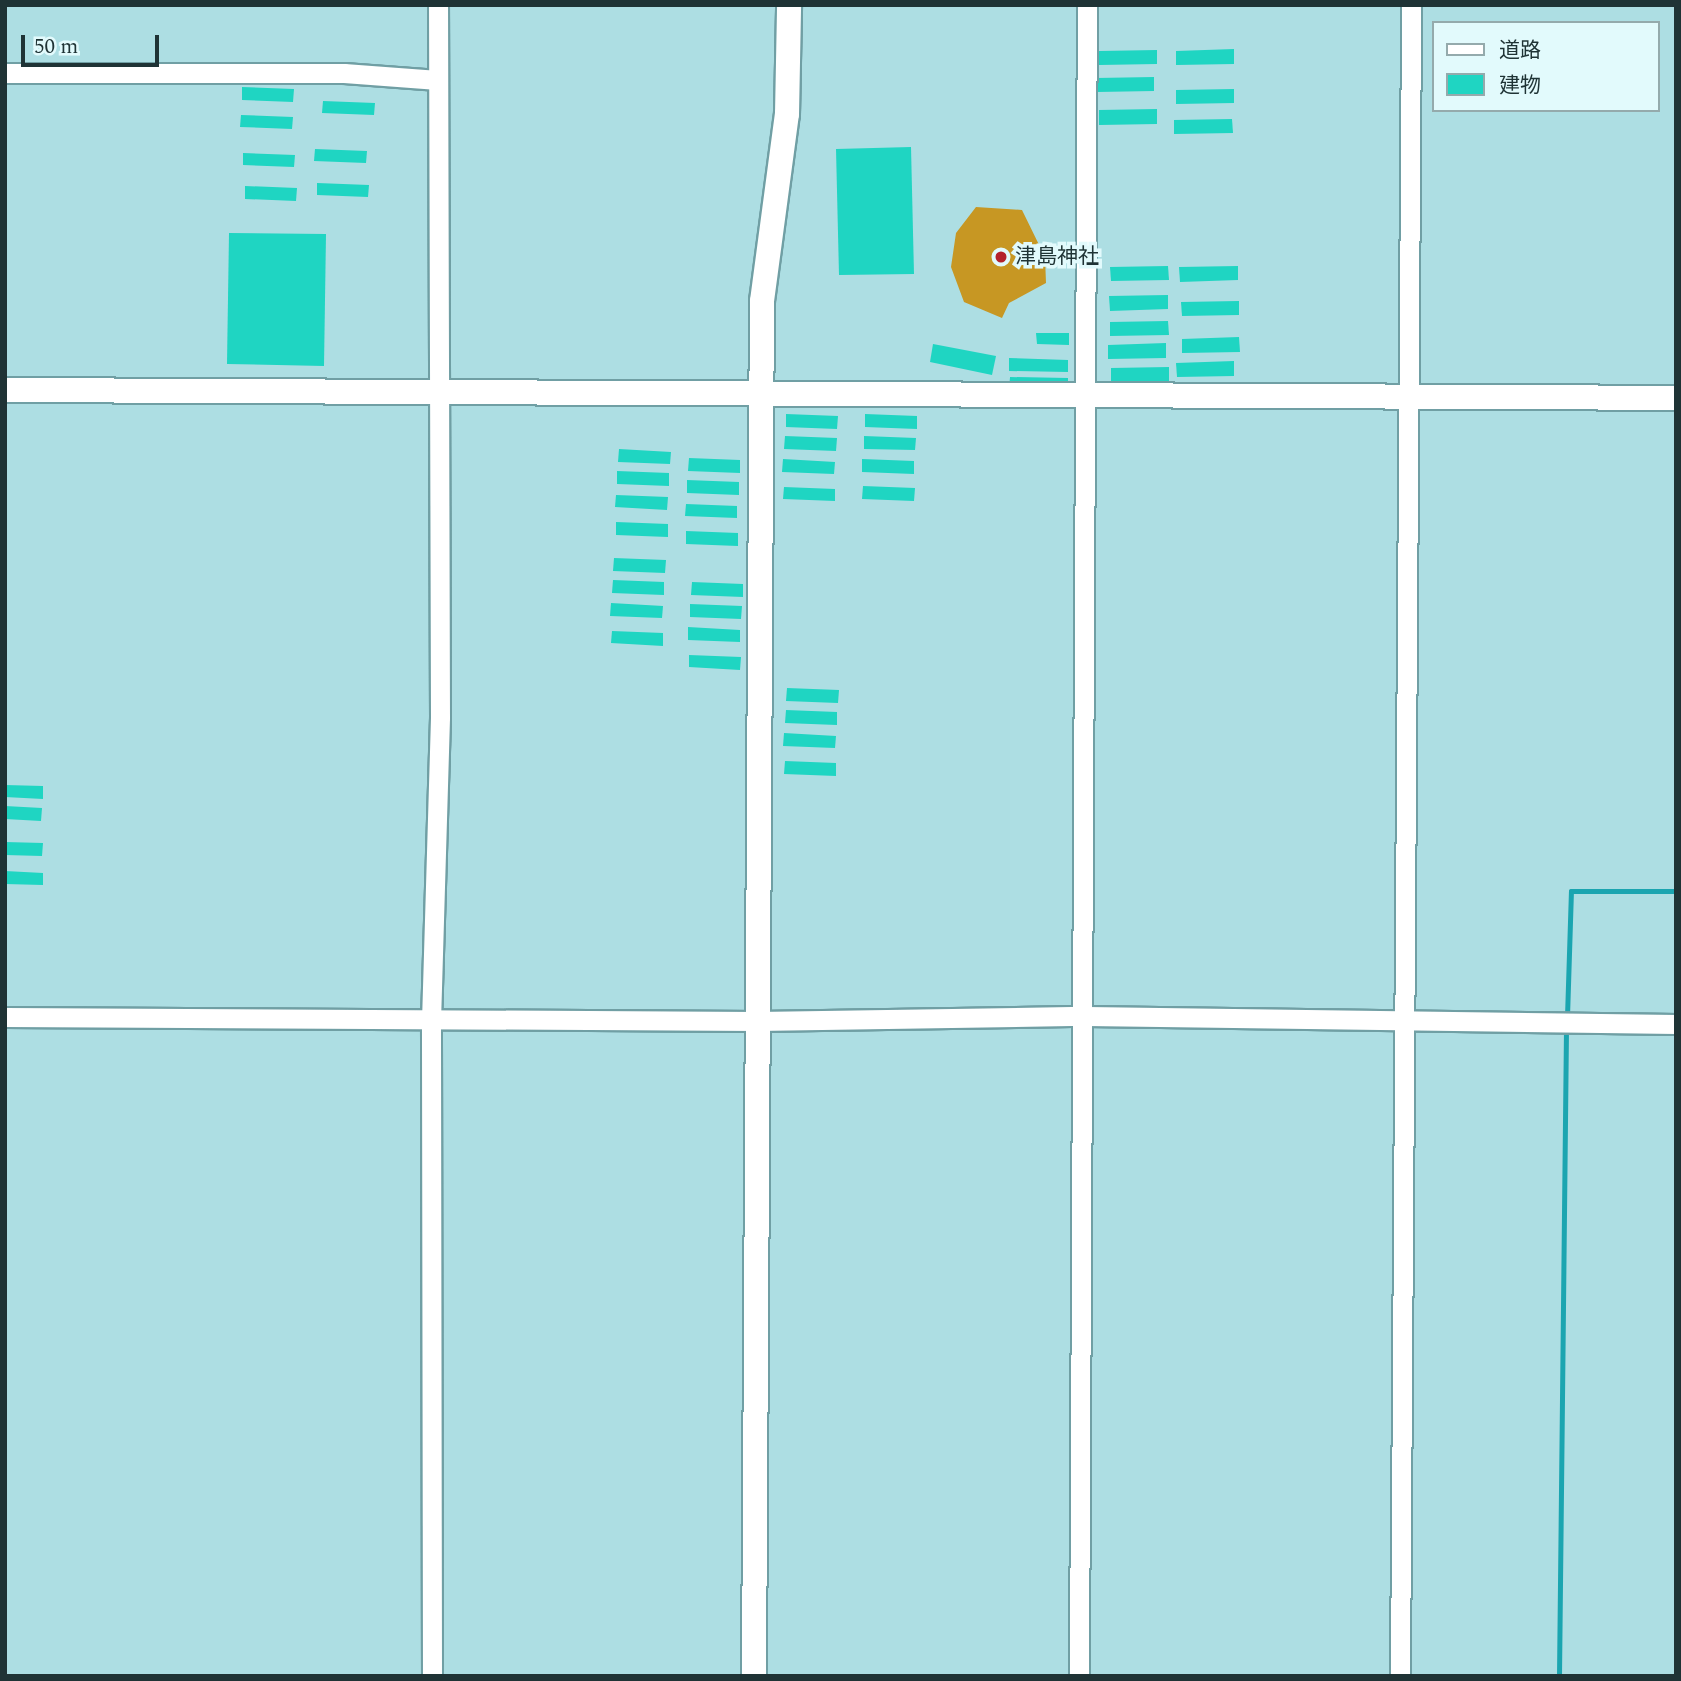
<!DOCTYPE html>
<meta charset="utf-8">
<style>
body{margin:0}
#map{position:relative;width:1681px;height:1681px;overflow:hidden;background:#addee3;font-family:Spectral,"Noto Sans JP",serif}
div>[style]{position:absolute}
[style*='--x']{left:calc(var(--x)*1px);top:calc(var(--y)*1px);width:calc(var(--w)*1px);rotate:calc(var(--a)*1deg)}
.forest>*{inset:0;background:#c79723}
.stream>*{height:5px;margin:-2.5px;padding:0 2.5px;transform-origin:2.5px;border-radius:2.5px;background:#1ba5b0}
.building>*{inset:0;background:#1fd5c2}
.roads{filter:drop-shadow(2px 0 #709fa4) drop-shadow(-2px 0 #709fa4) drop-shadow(0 2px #709fa4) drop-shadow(0 -2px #709fa4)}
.minor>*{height:19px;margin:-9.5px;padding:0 9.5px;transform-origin:9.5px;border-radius:9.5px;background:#fff}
.tertiary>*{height:24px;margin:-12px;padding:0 12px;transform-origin:12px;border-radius:12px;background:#fff}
.dots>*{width:19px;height:19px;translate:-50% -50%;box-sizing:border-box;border:4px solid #e2fafc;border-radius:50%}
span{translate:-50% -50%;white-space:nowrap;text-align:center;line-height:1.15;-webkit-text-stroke:7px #e2fafc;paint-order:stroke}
.poi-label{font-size:21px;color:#1f3335}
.left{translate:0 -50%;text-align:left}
.frame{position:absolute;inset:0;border:7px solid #1f3335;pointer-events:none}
.legend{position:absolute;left:1432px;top:21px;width:228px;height:91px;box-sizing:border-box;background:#e2fafc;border:2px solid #94aaac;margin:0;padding:9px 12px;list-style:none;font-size:21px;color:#1f3335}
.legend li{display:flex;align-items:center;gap:14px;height:35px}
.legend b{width:35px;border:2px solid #94aaac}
.scale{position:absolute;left:21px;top:35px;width:138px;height:32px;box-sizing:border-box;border:4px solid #1f3335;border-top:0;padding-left:9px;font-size:21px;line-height:24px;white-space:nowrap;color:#1f3335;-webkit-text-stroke:5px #e2fafc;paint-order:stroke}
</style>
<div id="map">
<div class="forest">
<div style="clip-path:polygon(976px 207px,1022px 210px,1045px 257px,1046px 283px,1009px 303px,1002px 318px,964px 302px,951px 267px,956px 233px)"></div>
</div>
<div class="stream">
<div style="--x:1567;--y:1017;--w:126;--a:-88.2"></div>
<div style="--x:1571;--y:891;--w:105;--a:0"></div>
<div style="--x:1559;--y:1676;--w:649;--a:-89.38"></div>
</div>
<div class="building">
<div style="clip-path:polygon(1234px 49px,1234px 64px,1176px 65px,1176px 51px)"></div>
<div style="clip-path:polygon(1157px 50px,1157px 64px,1099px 65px,1099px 51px)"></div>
<div style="clip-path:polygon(1154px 77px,1154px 91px,1097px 92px,1096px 78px)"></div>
<div style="clip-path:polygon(242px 87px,294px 89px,293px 102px,242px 100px)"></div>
<div style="clip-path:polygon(1234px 89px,1234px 103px,1176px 104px,1176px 90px)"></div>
<div style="clip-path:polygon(323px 101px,375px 103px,374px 115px,322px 113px)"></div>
<div style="clip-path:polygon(1157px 109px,1157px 124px,1099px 125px,1099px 110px)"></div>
<div style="clip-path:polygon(241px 115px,293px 117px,292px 129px,240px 127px)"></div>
<div style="clip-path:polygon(1232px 119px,1233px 133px,1174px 134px,1174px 120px)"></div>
<div style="clip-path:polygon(911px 147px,914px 274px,839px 275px,836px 149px)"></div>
<div style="clip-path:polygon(315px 149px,367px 151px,366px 163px,314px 161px)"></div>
<div style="clip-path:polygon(243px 153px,295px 155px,294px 167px,243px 165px)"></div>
<div style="clip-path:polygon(317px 183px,369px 185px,368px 197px,317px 195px)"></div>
<div style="clip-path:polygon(245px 186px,297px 188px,296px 201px,245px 199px)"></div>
<div style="clip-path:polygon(229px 233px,326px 234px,324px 366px,227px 364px)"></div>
<div style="clip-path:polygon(1168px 266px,1169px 280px,1111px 281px,1110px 267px)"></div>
<div style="clip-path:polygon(1238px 266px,1238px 280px,1180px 282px,1179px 267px)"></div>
<div style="clip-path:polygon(1168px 295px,1168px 309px,1110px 311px,1109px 296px)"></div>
<div style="clip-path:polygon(1239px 301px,1239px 315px,1182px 316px,1181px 302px)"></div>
<div style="clip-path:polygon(1168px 321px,1169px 335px,1110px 336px,1110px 322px)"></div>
<div style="clip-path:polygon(1036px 333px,1069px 333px,1069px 345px,1037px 344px)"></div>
<div style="clip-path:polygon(1239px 337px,1240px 352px,1182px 353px,1182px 339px)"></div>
<div style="clip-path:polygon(1166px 343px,1166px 358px,1108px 359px,1108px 345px)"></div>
<div style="clip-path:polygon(933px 344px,996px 356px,992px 375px,930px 362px)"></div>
<div style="clip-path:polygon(1009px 358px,1068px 360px,1068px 372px,1009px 371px)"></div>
<div style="clip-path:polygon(1234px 361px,1234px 376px,1177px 377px,1176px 363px)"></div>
<div style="clip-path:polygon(1169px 367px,1169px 381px,1111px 383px,1111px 368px)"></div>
<div style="clip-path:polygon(1010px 377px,1068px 378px,1068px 391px,1009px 390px)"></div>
<div style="clip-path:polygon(786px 414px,838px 416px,837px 429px,786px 427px)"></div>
<div style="clip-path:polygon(865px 414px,917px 416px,917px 429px,865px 427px)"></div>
<div style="clip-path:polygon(785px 436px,837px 438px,836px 451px,784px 449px)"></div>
<div style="clip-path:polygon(864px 436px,916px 438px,915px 450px,864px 449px)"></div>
<div style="clip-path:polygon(619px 449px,671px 452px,670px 464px,618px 462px)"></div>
<div style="clip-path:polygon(689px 458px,740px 460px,740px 473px,688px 471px)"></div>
<div style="clip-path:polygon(783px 459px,835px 462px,834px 474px,782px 472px)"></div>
<div style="clip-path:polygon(862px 459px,914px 461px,914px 474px,862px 472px)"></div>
<div style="clip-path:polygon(617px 471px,669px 473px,669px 486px,617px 484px)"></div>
<div style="clip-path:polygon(687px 480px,739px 482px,739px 495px,687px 493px)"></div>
<div style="clip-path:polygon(863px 486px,915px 488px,914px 501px,862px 499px)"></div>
<div style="clip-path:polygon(784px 487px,835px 489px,835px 501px,783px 499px)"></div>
<div style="clip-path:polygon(616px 495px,668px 497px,667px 510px,615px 507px)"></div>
<div style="clip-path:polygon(686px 504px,737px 506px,737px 518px,685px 516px)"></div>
<div style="clip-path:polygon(616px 522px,668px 524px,668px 537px,616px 535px)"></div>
<div style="clip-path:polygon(686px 531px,738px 533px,738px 546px,686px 544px)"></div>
<div style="clip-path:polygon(614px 558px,666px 560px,665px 573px,613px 571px)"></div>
<div style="clip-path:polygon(613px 580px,664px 582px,664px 595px,612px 593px)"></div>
<div style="clip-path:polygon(692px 582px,743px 584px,743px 597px,691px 595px)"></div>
<div style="clip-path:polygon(611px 603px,663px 606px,662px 618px,610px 616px)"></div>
<div style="clip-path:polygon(690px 604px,742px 606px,741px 619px,690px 617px)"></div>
<div style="clip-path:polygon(688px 627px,740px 630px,740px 642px,688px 640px)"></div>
<div style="clip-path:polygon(612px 631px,663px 633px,663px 646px,611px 643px)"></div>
<div style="clip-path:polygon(689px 655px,741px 657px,740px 670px,689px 667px)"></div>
<div style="clip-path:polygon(787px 688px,839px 690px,838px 703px,786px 701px)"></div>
<div style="clip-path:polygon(786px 710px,837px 712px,837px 725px,785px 723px)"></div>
<div style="clip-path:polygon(784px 733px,836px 736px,835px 748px,783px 746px)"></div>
<div style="clip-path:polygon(785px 761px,836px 763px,836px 776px,784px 774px)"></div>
<div style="clip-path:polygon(5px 785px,43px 786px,43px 799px,5px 797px)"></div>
<div style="clip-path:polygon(5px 806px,42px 808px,41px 821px,5px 819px)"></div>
<div style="clip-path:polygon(5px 842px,43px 843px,42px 856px,5px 855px)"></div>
<div style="clip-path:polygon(5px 871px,43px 873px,43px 885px,5px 884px)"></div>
</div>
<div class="roads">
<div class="minor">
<div style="--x:5;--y:73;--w:339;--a:0"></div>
<div style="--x:344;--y:73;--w:94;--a:4.3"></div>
<div style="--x:5;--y:1017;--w:752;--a:0.3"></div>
<div style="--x:757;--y:1021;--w:329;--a:-0.9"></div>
<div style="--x:1086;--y:1016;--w:590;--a:0.78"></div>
<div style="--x:432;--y:1676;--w:655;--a:-90.09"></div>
<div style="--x:431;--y:1021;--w:304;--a:-88.3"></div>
<div style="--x:440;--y:717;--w:712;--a:-90.16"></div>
<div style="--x:1079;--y:1676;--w:1671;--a:-89.73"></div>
<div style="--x:1400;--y:1676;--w:1671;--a:-89.62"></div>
</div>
<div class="tertiary">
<div style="--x:5;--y:390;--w:1671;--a:0.27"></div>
<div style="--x:754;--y:1676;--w:1375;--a:-89.67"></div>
<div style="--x:762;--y:301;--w:189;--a:-82.4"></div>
<div style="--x:787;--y:114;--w:109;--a:-88.9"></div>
</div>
</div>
<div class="dots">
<div style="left:1001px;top:257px;background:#b4222c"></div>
</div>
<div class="poi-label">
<span class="left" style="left:1015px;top:257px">津島神社</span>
</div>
<div class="frame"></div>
<ul class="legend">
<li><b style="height:9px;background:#fff"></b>道路</li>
<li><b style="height:19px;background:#1fd5c2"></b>建物</li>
</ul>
<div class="scale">50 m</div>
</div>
